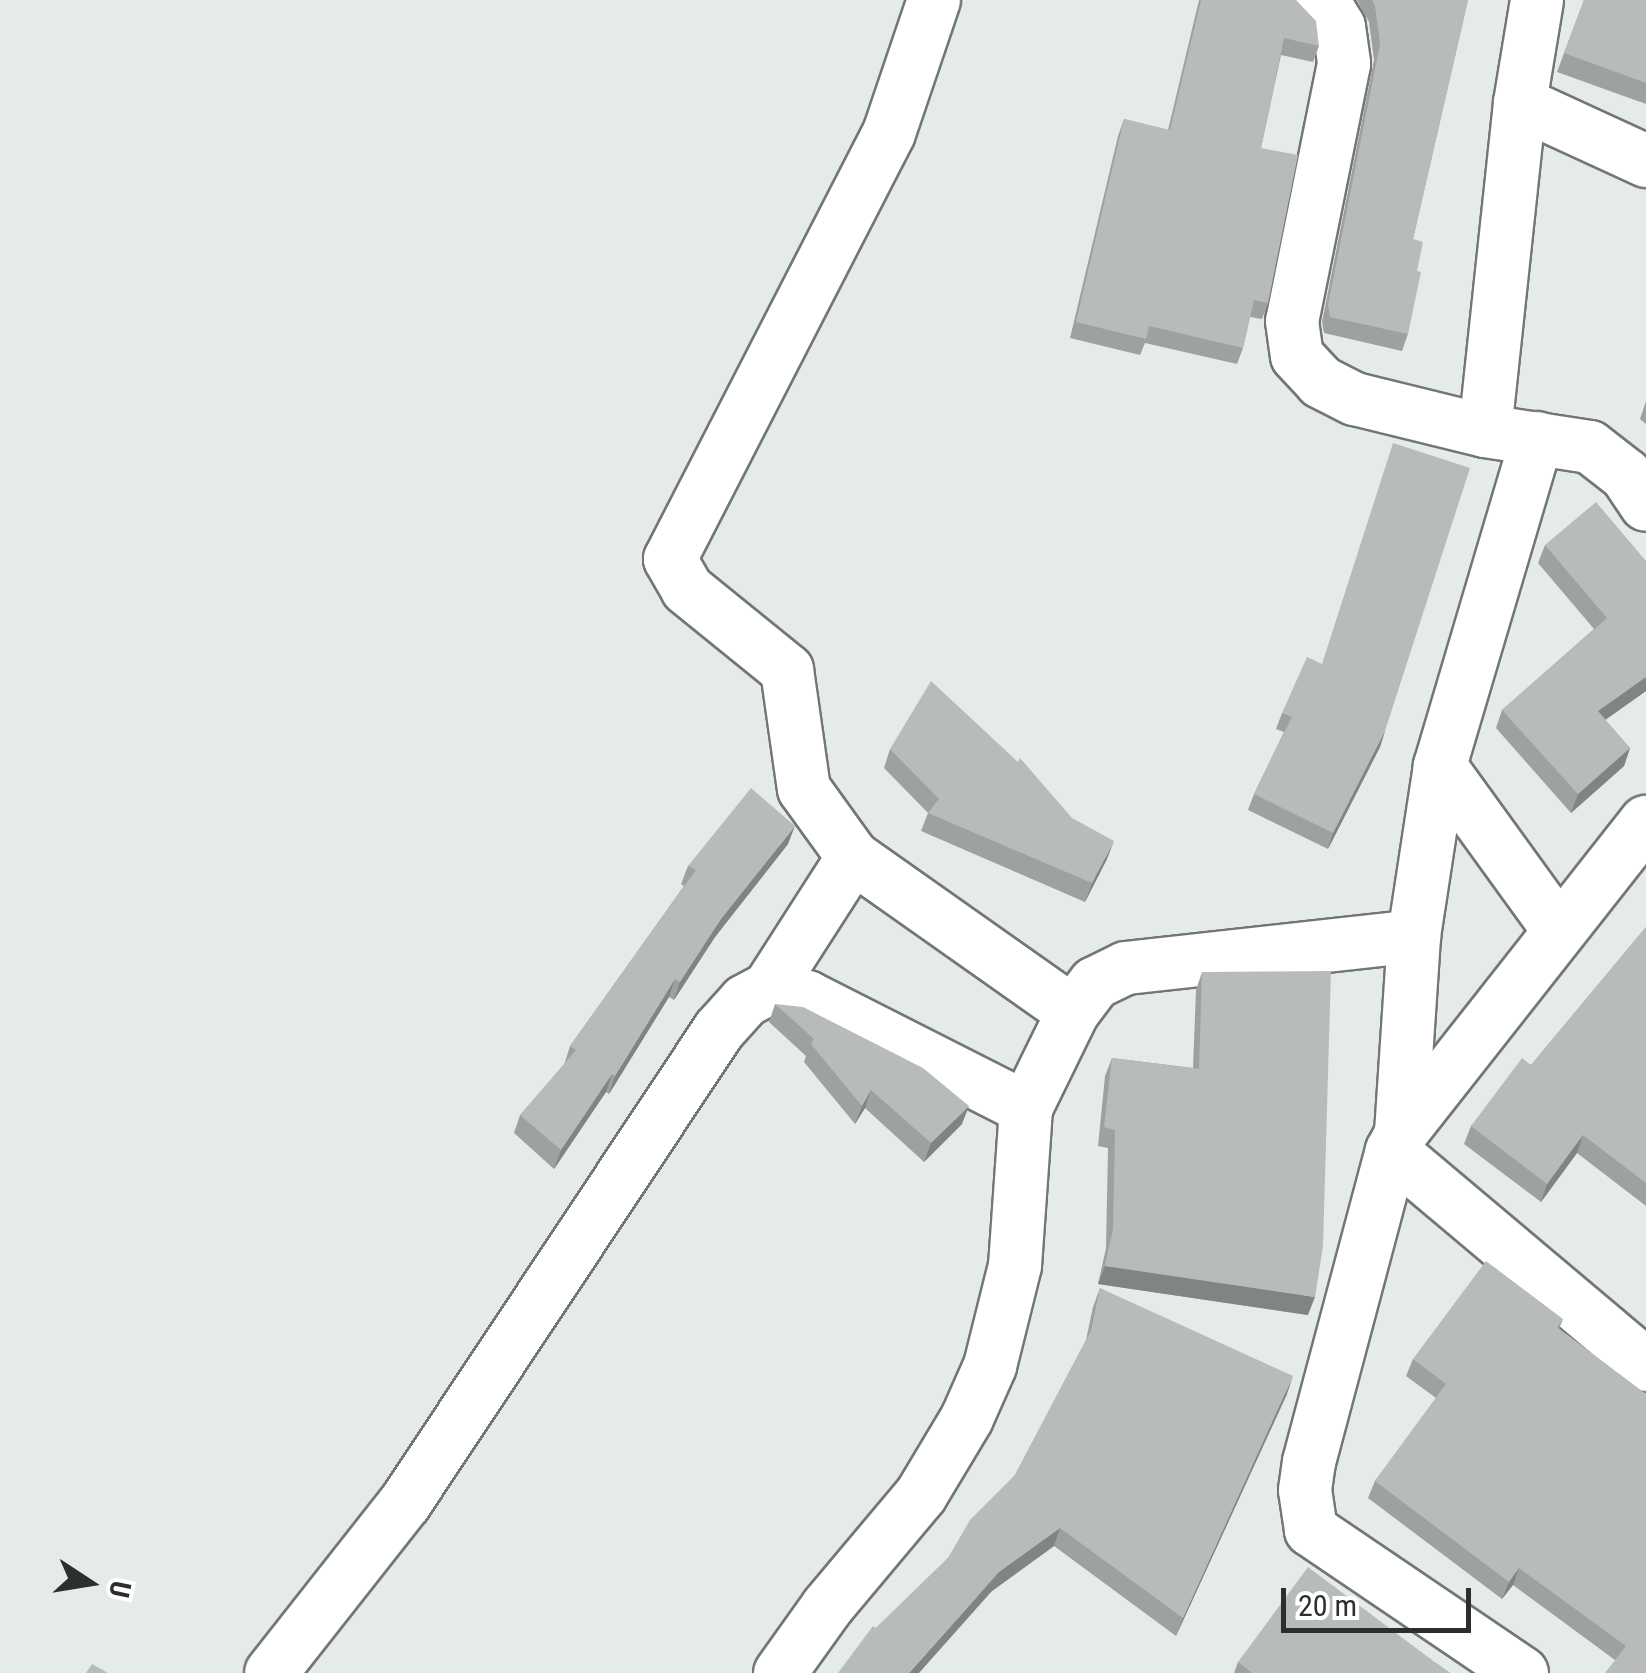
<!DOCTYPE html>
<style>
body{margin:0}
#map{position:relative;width:1646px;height:1673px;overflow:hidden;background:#e5ebea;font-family:"Roboto Condensed",sans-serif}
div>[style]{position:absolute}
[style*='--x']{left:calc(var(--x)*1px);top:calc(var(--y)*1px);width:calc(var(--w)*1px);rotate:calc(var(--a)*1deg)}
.roads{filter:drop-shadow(2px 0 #727776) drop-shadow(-2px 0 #727776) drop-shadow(0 2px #727776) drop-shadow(0 -2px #727776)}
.minor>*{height:52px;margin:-26px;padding:0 26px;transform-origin:26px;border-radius:26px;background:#fff}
.wall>*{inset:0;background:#9da2a1}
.shaded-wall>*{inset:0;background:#808483}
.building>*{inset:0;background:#b7bcbb}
span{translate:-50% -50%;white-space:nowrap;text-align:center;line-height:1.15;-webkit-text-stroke:9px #fff;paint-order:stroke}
.north{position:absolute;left:40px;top:1533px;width:100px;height:100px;-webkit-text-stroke:8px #fff;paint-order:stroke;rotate:102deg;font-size:28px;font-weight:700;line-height:40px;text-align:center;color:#2d2f2f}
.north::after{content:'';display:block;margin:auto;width:35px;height:45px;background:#2d2f2f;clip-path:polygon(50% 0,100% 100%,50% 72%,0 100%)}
.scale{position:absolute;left:1281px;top:1588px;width:190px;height:45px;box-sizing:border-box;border:5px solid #2d2f2f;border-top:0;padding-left:12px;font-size:30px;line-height:35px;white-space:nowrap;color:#2d2f2f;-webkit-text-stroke:8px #fff;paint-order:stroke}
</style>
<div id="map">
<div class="roads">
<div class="minor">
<div style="--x:934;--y:0;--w:140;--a:108.7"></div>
<div style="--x:889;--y:133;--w:479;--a:117.2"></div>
<div style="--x:670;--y:559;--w:34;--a:60"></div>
<div style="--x:687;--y:589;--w:129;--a:39"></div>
<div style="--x:787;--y:670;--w:120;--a:81.9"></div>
<div style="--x:804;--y:789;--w:84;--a:54.2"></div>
<div style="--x:853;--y:857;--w:269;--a:35.2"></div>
<div style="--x:1313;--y:0;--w:23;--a:38"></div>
<div style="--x:1331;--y:14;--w:15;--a:58"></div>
<div style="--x:1339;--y:27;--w:37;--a:82"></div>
<div style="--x:1344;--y:64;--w:262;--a:101.4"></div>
<div style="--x:1292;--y:321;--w:35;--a:82"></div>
<div style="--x:1297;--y:356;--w:35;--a:47"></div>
<div style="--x:1321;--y:382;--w:38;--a:27"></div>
<div style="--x:1355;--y:399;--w:134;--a:13.8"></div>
<div style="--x:1485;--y:431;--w:106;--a:8.7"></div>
<div style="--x:1590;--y:447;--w:46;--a:37.9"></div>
<div style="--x:1626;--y:475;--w:36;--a:56"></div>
<div style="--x:1520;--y:103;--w:139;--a:24.7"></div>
<div style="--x:1485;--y:431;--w:330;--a:-83.9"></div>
<div style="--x:1520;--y:103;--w:104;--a:-80.6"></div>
<div style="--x:1440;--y:766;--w:201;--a:54.1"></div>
<div style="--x:769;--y:988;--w:156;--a:-57.3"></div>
<div style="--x:1401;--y:1133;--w:197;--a:-86.2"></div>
<div style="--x:1414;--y:936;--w:172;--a:-81.3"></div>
<div style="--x:1440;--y:766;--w:342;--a:-73.5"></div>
<div style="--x:1392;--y:1151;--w:332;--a:40.1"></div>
<div style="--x:271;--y:1673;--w:216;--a:-51.8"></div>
<div style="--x:405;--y:1503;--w:568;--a:-56.42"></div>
<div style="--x:719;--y:1030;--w:39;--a:-48"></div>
<div style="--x:745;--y:1001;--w:27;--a:-28"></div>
<div style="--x:769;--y:988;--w:39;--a:13"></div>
<div style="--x:807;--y:997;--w:246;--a:26.9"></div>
<div style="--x:780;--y:1673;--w:81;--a:-54.5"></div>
<div style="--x:827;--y:1607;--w:146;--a:-50"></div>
<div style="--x:921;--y:1495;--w:90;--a:-59.1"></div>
<div style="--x:967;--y:1418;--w:57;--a:-66.1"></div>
<div style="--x:990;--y:1366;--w:103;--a:-76"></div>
<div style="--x:1015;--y:1266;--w:158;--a:-86"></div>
<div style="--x:1026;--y:1108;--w:107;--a:-63.9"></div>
<div style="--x:1073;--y:1012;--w:36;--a:-53"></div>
<div style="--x:1095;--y:983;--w:34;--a:-26"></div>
<div style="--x:1126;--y:968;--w:290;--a:-6.3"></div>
<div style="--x:1522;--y:1673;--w:255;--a:-145.9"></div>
<div style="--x:1311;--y:1530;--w:40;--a:-98.5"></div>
<div style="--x:1305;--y:1490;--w:28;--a:-82"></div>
<div style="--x:1309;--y:1462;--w:322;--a:-75.1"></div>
<div style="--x:1392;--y:1151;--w:20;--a:-63"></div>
<div style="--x:1401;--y:1133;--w:396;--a:-51.8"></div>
</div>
</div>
<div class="wall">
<div style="clip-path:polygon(1199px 0,1296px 0,1319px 46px,1313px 62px,1281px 55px,1261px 148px,1268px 303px,1262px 319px,1250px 317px,1243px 348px,1237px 364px,1145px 343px,1140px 355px,1070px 338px,1118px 136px,1124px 119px,1168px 130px)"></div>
<div style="clip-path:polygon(1357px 0,1468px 0,1413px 239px,1417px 271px,1408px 334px,1402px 351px,1324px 333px,1322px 322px,1374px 60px,1369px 22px)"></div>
<div style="clip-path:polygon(1584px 0,1646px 0,1646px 104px,1557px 72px)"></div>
<div style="clip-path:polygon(1646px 401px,1646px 424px,1640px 419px)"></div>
<div style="clip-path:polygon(1545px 545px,1646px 561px,1646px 691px,1605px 720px,1630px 748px,1624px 766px,1571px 813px,1496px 728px,1502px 710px,1594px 629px,1538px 563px)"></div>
<div style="clip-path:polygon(1282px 713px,1385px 731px,1380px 747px,1328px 849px,1248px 810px,1254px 794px,1284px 732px,1276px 729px)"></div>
<div style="clip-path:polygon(890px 749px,1107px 859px,1085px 902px,921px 831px,928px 813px,884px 768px)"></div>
<div style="clip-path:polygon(788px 844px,715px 937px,674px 1000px,669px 997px,609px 1094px,606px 1092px,554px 1169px,514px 1133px,520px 1115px,564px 1065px,570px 1046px,684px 886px,681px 884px,688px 866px)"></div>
<div style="clip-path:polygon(1646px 927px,1646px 1206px,1577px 1153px,1541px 1202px,1464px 1144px,1471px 1126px,1531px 1065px)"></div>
<div style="clip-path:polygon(1202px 972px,1308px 1315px,1098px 1284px,1106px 1248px,1108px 1148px,1098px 1146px,1105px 1076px,1112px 1058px,1193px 1068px,1196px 990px)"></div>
<div style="clip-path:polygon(775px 1004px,962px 1124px,924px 1162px,865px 1108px,855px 1124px,804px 1062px,806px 1056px,769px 1022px)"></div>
<div style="clip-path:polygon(1100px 1288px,1287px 1394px,1176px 1636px,1054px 1546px,992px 1591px,876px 1628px,948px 1558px,1015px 1475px,1086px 1340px,1093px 1307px)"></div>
<div style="clip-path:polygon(1563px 1319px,1559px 1329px,1646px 1673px,1615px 1660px,1513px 1585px,1502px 1599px,1368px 1498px,1375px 1481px,1436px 1398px,1406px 1376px,1413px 1359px)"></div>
<div style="clip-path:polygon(1238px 1662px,1436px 1663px,1450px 1673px,1234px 1673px)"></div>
</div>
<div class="shaded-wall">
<div style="clip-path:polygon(1646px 677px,1646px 691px,1591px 730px,1598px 711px)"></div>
<div style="clip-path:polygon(1385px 731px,1380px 747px,1328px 849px,1333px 833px)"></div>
<div style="clip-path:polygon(1630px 748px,1624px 766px,1571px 813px,1578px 794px)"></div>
<div style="clip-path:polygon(795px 826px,788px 844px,715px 937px,674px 1000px,680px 982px,721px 919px)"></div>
<div style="clip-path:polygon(1114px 841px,1107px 859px,1085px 902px,1092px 883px)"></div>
<div style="clip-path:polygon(675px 979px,669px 997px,609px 1094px,615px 1076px)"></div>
<div style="clip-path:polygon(612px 1074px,606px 1092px,554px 1169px,561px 1150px)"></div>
<div style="clip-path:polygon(871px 1090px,865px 1108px,855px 1124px,862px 1106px)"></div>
<div style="clip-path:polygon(969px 1106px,962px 1124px,924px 1162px,931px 1143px)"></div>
<div style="clip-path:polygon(1583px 1135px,1577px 1153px,1541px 1202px,1547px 1184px)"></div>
<div style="clip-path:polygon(1105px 1266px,1315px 1297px,1308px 1315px,1098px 1284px)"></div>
<div style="clip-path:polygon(1293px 1376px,1287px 1394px,1176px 1636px,1183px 1618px)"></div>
<div style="clip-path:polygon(1060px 1528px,1054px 1546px,992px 1591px,919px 1673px,909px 1673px,999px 1572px)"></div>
<div style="clip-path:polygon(1519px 1568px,1513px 1585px,1502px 1599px,1509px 1582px)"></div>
</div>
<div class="building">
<div style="clip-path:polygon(1201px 0,1296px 0,1316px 21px,1319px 46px,1284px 38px,1261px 148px,1298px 155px,1268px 303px,1254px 300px,1243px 348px,1149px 326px,1146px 339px,1076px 322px,1124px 119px,1170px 130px)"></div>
<div style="clip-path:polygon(1372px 0,1468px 0,1413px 239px,1423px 242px,1417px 271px,1421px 272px,1408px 334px,1330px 317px,1328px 305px,1380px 44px,1375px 6px)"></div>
<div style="clip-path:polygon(1584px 0,1646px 0,1646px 83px,1564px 53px)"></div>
<div style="clip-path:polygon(1393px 443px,1470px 468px,1385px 731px,1333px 833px,1254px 794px,1292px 717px,1282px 713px,1307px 657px,1322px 664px)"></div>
<div style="clip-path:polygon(1596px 502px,1646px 561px,1646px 677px,1598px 711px,1630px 748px,1578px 794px,1502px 710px,1607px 618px,1545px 545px)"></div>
<div style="clip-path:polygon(931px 681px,1018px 762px,1020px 758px,1072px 818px,1114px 841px,1092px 883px,928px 813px,939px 799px,890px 749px)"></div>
<div style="clip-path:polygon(751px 788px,795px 826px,721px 919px,680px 982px,675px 979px,615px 1076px,612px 1074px,561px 1150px,520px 1115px,576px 1050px,570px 1046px,696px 870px,688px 866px)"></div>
<div style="clip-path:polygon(1646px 927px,1646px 1183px,1583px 1135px,1547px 1184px,1471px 1126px,1522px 1058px,1531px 1065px)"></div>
<div style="clip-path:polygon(1331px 971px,1323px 1246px,1315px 1297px,1105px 1266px,1113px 1229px,1115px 1130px,1104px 1127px,1112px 1058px,1199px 1069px,1202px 972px)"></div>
<div style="clip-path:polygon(775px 1004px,803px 1007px,923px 1068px,969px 1106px,931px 1143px,871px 1090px,862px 1106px,811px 1044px,814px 1039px)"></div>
<div style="clip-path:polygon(1486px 1261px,1563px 1319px,1557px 1327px,1646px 1394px,1646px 1673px,1605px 1673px,1626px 1646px,1519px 1568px,1509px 1582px,1375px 1481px,1446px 1384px,1413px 1359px)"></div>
<div style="clip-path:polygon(1100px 1288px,1293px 1376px,1183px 1618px,1060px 1528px,999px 1572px,909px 1673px,838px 1673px,873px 1626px,876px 1628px,948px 1558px,970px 1520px,1015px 1475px,1091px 1331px)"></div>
<div style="clip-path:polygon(1308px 1567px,1436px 1663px,1450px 1673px,1252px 1673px,1238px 1662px)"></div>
<div style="clip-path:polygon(92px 1664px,108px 1673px,86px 1673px)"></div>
</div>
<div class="north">U</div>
<div class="scale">20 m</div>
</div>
